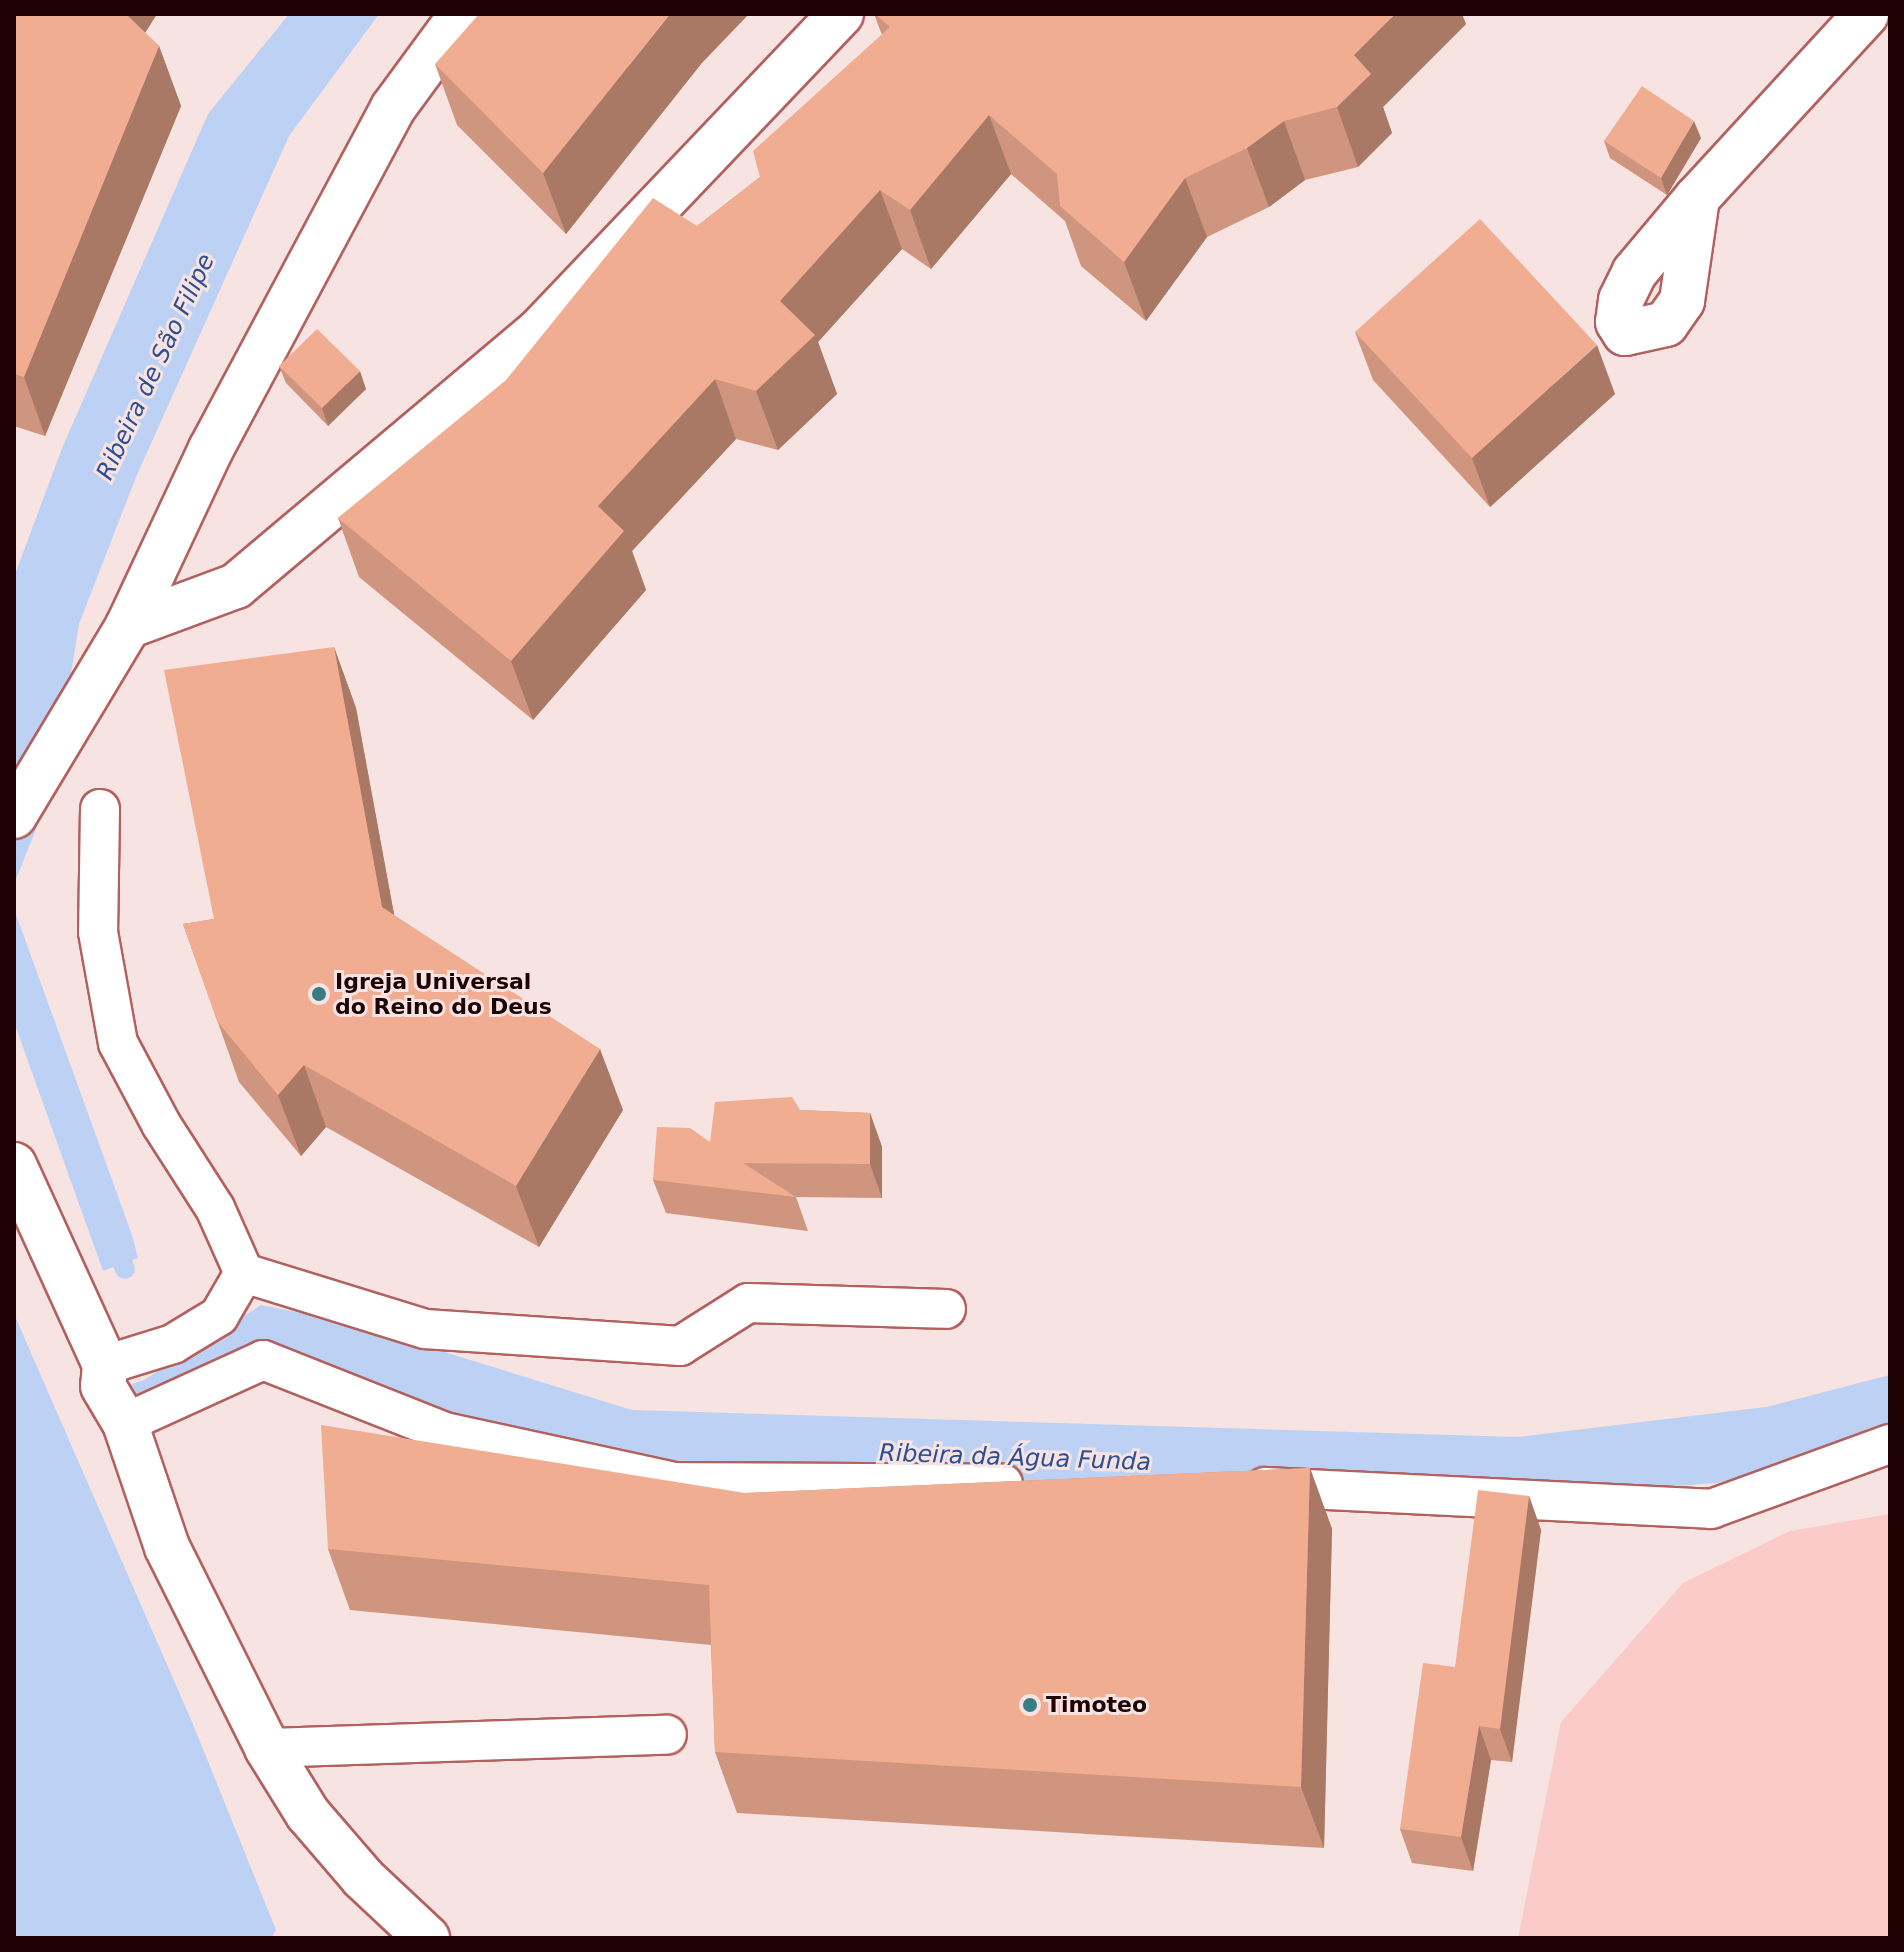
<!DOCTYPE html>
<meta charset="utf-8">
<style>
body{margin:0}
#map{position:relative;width:1904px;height:1952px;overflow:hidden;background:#f6e3e2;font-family:"DejaVu Sans",sans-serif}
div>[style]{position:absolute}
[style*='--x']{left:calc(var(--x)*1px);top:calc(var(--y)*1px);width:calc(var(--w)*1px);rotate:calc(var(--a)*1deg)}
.green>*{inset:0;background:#facbc8}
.water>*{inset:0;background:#bdd1f4}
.stream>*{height:20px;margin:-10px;padding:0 10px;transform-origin:10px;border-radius:10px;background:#bdd1f4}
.roads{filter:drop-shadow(2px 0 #b2615f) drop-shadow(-2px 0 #b2615f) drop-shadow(0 2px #b2615f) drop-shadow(0 -2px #b2615f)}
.service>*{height:38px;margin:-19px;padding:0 19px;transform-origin:19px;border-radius:19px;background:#fff}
.minor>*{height:44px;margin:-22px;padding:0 22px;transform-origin:22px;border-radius:22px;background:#fff}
.tertiary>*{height:44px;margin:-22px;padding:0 22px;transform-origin:22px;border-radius:22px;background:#fff}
.wall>*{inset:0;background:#cf957e}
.shaded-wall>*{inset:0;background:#a97966}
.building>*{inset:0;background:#f1ad92}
.dots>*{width:22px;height:22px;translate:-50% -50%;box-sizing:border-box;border:4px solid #f6e3e2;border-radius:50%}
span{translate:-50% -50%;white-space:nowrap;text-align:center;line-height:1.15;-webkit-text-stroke:6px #f6e3e2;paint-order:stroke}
.poi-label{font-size:22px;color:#1f0304;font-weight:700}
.left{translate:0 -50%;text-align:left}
.water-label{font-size:24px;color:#2c4f93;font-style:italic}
.frame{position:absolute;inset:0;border:16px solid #1f0304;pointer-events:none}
</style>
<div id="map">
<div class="green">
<div style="clip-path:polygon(1890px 1514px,1890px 1938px,1518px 1938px,1561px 1722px,1683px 1583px,1790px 1531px)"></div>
</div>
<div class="water">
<div style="clip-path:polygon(289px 14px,379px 14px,289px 136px,136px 477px,79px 624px,53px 787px,14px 884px,14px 577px,63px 446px,208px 114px)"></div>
<div style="clip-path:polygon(14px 909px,132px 1235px,138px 1258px,103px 1271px,14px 1022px)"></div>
<div style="clip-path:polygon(261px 1305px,350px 1323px,632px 1410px,1517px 1437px,1766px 1407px,1890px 1375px,1890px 1462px,1716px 1483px,1515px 1498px,1514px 1512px,717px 1501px,273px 1382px,227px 1379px,103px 1426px,90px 1397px,144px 1380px)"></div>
<div style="clip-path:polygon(14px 1314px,192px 1722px,276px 1930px,271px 1938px,14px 1938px)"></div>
</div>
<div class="stream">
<div style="--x:113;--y:1238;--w:33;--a:69"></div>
</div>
<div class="roads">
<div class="service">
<div style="--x:100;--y:809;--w:123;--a:90.9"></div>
<div style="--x:98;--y:932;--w:113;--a:79.8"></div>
<div style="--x:118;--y:1043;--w:92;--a:62"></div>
<div style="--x:161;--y:1124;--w:100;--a:57.3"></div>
<div style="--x:215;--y:1208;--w:71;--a:66"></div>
<div style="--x:244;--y:1273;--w:50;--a:120.2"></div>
<div style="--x:219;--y:1316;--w:54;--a:148.7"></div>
<div style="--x:173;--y:1344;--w:71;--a:162.8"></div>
<div style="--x:244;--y:1273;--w:189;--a:17.2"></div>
<div style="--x:425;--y:1329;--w:256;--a:3.8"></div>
<div style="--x:680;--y:1346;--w:80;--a:-32.3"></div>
<div style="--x:748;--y:1303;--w:198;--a:1.7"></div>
<div style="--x:125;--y:1423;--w:152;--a:-24.5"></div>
<div style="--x:263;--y:1360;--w:196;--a:21.6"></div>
<div style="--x:445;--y:1432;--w:235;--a:12.3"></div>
<div style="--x:675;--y:1482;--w:328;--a:0.3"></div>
<div style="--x:1265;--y:1487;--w:447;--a:2.8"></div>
<div style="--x:1711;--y:1509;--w:190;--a:-20"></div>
<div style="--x:267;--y:1748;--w:400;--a:-1.9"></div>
</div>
<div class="minor">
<div style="--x:1697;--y:198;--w:104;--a:98.3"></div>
<div style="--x:1682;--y:301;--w:28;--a:125"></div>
<div style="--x:1666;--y:324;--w:42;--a:167.6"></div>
<div style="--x:1625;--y:333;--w:13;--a:-122"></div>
<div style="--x:1618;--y:322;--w:22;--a:-82"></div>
<div style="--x:1621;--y:300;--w:30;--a:-64"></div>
<div style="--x:1634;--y:273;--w:98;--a:-50"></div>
<div style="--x:1697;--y:198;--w:250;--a:-47.4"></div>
<div style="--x:128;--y:626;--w:195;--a:-64.9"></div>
<div style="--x:211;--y:449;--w:387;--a:-61.9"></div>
<div style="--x:393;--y:108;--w:117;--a:-53.7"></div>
<div style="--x:14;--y:816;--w:222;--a:-59"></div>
<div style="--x:128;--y:626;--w:115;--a:-20.3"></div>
<div style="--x:236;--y:586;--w:396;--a:-40.1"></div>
<div style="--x:539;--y:331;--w:438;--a:-46.4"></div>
</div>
<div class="tertiary">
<div style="--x:14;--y:1165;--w:220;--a:65.5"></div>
<div style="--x:105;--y:1365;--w:21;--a:95"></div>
<div style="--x:103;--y:1386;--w:43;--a:59.3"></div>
<div style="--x:125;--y:1423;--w:131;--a:71.3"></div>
<div style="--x:167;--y:1547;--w:225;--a:63.5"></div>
<div style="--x:267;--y:1748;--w:78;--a:58.2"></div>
<div style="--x:308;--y:1814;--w:84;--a:49.3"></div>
<div style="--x:363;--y:1878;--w:88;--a:43.2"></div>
</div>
</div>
<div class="wall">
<div style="clip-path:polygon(14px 14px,157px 14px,145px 33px,159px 46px,181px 106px,45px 436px,14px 426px)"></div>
<div style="clip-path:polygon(874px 14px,1466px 24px,1383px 107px,1392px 133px,1358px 167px,1305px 180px,1269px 207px,1207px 237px,1146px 321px,1081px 266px,1065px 221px,1011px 174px,931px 269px,902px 249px,818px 342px,837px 394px,778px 450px,736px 439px,632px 551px,646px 590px,533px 720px,359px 577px,338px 518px,697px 226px,760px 177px,882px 35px)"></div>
<div style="clip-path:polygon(435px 64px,701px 64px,566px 234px,457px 125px)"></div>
<div style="clip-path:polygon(1701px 138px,1667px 195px,1610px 158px,1604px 141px)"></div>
<div style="clip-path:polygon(1355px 332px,1615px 394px,1490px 507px,1373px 380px)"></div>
<div style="clip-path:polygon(279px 366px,366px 389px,328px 426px,286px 383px)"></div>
<div style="clip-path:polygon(334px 647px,356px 708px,394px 915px,623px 1110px,539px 1247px,326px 1127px,301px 1156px,239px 1082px,183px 924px,214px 919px)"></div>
<div style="clip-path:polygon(800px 1110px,870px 1113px,882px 1147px,882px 1198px,796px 1197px,808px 1231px,666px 1213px,653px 1180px,710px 1142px)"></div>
<div style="clip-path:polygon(1310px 1468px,1332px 1529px,1324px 1848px,737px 1813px,715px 1752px,711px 1645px,350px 1610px,328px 1549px,745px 1493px)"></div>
<div style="clip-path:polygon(1529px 1496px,1541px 1530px,1512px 1762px,1491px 1760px,1473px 1871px,1412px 1863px,1400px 1829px,1455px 1667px)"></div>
</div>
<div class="shaded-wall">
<div style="clip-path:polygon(115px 14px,157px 14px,130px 56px)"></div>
<div style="clip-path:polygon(670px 14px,749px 14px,701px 64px,566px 234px,543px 173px)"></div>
<div style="clip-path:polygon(1395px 14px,1462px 14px,1466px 24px,1383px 107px,1392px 133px,1358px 167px,1337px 107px,1354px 55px)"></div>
<div style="clip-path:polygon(159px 46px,181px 106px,45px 436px,24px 377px)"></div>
<div style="clip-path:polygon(989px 115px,1011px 174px,931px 269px,910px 210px)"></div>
<div style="clip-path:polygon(1284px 121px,1305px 180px,1269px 207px,1247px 148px)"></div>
<div style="clip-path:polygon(1694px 121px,1701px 138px,1667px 195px,1661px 178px)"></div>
<div style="clip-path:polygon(1185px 178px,1207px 237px,1146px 321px,1124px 262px)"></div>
<div style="clip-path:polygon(880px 190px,902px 249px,818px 342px,837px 394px,778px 450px,756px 391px,780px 301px)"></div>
<div style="clip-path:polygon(1597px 345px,1615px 394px,1490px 507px,1472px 458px)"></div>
<div style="clip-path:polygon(360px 371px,366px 389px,328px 426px,322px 408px)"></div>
<div style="clip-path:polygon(715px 379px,736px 439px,632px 551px,646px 590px,533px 720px,511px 661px,598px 506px)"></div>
<div style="clip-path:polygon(334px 647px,356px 708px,404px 968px,382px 907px)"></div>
<div style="clip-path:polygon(600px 1049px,623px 1110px,539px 1247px,516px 1186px)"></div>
<div style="clip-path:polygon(304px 1065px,326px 1127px,301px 1156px,278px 1095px)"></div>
<div style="clip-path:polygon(870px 1113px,882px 1147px,882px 1198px,870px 1164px)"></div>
<div style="clip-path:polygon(1310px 1468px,1332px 1529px,1324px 1848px,1301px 1787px)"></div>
<div style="clip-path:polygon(1529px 1496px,1541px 1530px,1512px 1762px,1500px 1729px)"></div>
<div style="clip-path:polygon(1479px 1726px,1491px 1760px,1473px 1871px,1461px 1837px)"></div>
</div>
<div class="building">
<div style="clip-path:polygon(14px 14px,126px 14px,159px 46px,24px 377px,14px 374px)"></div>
<div style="clip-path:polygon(479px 14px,670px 14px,543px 173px,435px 64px)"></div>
<div style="clip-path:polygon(875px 14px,1395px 14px,1354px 55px,1371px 74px,1337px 107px,1284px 121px,1247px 148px,1185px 178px,1124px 262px,1060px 206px,1057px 174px,989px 115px,910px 210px,880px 190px,780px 301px,815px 335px,756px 391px,715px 379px,598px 506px,624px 531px,511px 661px,338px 518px,506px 380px,653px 198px,697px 226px,760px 177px,753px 151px,890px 27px)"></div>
<div style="clip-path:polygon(1642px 86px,1694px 121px,1661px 178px,1604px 141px)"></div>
<div style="clip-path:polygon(1480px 219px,1597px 345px,1472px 458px,1355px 332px)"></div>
<div style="clip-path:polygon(317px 329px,360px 371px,322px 408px,279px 366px)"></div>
<div style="clip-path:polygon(334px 647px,382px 907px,600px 1049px,516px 1186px,304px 1065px,278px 1095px,217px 1021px,183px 924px,214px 919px,164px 670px)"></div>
<div style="clip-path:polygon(792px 1097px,800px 1110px,870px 1113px,870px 1164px,743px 1163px,796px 1197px,653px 1180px,657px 1127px,690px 1128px,710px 1142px,715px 1102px)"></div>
<div style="clip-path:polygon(321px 1425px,745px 1493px,1310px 1468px,1301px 1787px,715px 1752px,709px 1585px,328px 1549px)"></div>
<div style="clip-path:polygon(1478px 1490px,1529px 1496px,1500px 1729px,1479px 1726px,1461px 1837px,1400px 1829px,1423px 1663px,1455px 1667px)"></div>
</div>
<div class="dots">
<div style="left:319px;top:994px;background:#367e84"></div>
<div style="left:1030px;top:1705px;background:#367e84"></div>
</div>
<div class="poi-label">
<span class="left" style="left:335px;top:994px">Igreja Universal<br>do Reino do Deus</span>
<span class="left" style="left:1046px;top:1705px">Timoteo</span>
</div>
<div class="water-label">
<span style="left:156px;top:367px;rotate:-65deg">Ribeira de São Filipe</span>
<span style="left:1015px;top:1458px;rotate:2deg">Ribeira da Água Funda</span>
</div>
<div class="frame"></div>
</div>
